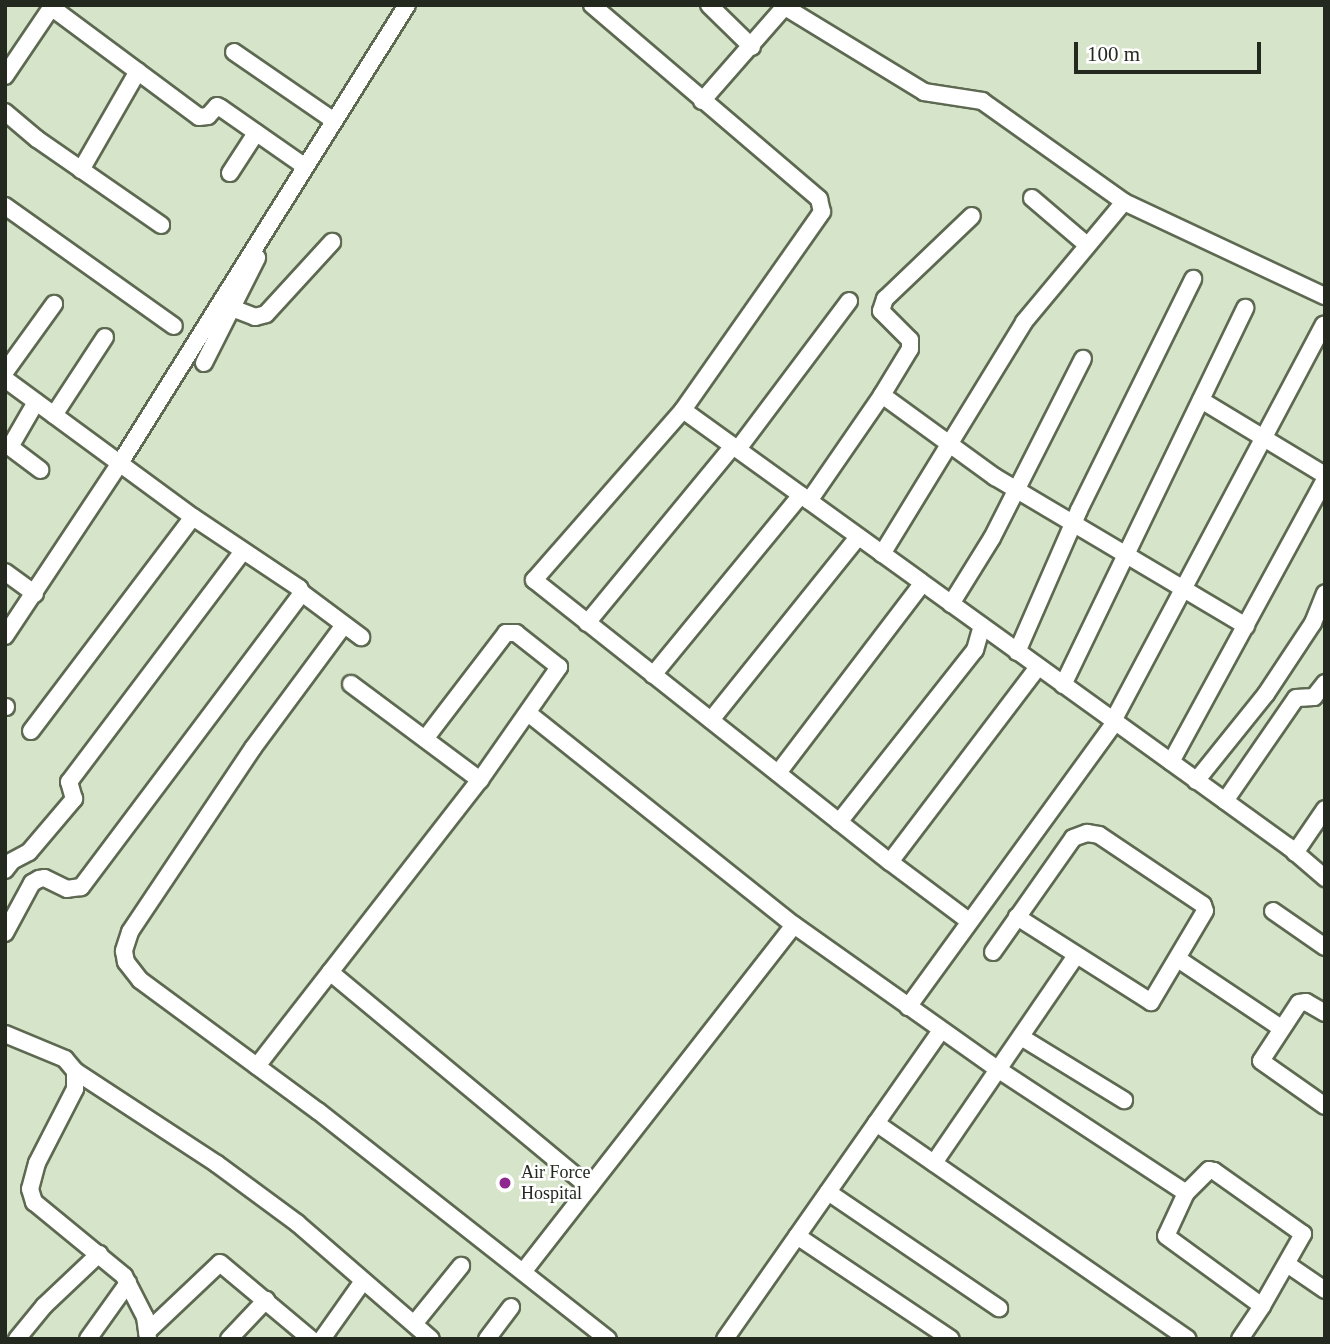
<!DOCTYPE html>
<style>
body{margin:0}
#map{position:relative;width:1330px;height:1344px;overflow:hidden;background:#d6e4c9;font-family:"Times New Roman",serif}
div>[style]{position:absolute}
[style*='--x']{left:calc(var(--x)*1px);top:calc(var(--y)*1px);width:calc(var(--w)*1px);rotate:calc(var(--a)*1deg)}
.roads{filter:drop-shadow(2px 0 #5d6951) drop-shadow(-2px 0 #5d6951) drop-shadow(0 2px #5d6951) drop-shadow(0 -2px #5d6951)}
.minor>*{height:16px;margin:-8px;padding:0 8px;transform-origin:8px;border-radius:8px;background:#fff}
.dots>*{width:19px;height:19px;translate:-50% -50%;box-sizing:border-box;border:4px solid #fff;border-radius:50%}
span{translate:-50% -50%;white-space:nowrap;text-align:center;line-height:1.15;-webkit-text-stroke:5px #fff;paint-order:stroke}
.poi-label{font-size:18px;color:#24291f}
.left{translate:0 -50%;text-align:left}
.frame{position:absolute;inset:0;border:7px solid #24291f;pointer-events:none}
.scale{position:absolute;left:1074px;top:42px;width:187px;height:32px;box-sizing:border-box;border:4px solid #24291f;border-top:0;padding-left:9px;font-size:21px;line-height:24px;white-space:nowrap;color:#24291f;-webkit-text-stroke:5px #fff;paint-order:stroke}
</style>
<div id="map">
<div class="roads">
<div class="minor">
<div style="--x:592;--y:5;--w:299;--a:40.5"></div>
<div style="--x:819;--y:199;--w:13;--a:77"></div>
<div style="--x:822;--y:212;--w:242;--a:125.1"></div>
<div style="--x:683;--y:410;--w:226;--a:131.2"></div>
<div style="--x:534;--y:580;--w:454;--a:38.4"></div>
<div style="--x:890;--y:862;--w:99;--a:36.8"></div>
<div style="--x:709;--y:5;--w:60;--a:44.3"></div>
<div style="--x:51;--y:7;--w:184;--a:36.6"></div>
<div style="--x:199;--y:117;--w:9;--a:-6"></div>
<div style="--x:208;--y:116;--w:13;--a:-48"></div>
<div style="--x:217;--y:106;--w:4;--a:27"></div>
<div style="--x:221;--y:108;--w:101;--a:34.9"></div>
<div style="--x:785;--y:7;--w:163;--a:31.4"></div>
<div style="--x:924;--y:92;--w:59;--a:8.8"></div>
<div style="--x:982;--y:101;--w:174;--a:35.4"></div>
<div style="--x:1124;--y:202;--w:222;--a:25.1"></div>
<div style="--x:234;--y:52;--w:120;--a:34.5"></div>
<div style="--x:5;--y:76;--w:86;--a:-55.9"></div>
<div style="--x:702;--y:101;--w:128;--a:-48.8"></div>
<div style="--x:5;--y:112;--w:42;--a:40.2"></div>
<div style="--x:37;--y:139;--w:151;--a:34.7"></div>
<div style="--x:81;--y:170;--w:114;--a:-60.1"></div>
<div style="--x:230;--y:173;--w:48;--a:-57"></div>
<div style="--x:1032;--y:198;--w:72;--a:40.5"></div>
<div style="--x:5;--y:206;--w:207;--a:35.4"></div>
<div style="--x:232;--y:308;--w:25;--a:21"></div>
<div style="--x:255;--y:317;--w:11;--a:-15"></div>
<div style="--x:266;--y:314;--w:98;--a:-47.5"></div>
<div style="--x:204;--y:363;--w:118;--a:-63.2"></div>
<div style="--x:5;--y:372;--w:84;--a:-54.2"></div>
<div style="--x:5;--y:379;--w:233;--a:36.3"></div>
<div style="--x:193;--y:517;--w:128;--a:33.8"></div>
<div style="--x:299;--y:588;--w:6;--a:59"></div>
<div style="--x:302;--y:593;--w:368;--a:126.9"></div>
<div style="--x:81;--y:887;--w:14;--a:172"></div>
<div style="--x:67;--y:889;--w:25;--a:-154"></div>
<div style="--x:44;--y:878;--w:5;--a:169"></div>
<div style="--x:39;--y:879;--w:8;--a:150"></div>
<div style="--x:32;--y:883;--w:57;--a:118.4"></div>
<div style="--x:882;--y:395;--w:140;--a:36"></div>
<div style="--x:995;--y:477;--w:292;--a:30.7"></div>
<div style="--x:1201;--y:400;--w:145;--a:31.2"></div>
<div style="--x:36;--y:402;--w:52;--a:120"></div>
<div style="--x:10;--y:447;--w:38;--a:37"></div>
<div style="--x:683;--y:410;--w:747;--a:35.8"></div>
<div style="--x:1289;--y:847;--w:48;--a:40.7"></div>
<div style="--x:54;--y:415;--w:93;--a:-56.8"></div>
<div style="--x:738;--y:449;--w:185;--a:-53.1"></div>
<div style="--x:809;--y:501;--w:129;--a:-55.4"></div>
<div style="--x:882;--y:395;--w:54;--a:-58.7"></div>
<div style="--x:910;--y:349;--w:9;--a:-90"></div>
<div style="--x:910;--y:340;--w:41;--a:-135"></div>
<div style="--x:881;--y:311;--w:13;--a:-72"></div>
<div style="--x:885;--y:299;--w:120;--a:-43.7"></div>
<div style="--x:882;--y:554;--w:272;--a:-58.5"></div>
<div style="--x:1024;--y:322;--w:156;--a:-50.2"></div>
<div style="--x:5;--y:572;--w:37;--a:36"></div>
<div style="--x:302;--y:593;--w:74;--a:36.7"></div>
<div style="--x:951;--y:604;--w:78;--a:-58.2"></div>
<div style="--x:992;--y:538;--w:201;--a:-63.1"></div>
<div style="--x:587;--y:623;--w:229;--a:-50.5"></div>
<div style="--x:344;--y:625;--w:153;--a:126.5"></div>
<div style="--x:253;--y:748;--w:221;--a:123.8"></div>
<div style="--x:130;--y:932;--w:20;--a:108"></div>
<div style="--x:124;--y:951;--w:11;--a:80"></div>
<div style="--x:126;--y:962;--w:23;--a:52"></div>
<div style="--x:140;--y:980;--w:221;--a:36.4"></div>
<div style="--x:318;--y:1111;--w:369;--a:38.2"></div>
<div style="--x:5;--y:636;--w:208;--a:-56.4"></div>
<div style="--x:120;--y:463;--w:540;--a:-57.93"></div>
<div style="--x:1017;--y:652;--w:155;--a:-66.4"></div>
<div style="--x:1079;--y:510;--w:258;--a:-63.7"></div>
<div style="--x:653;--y:675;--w:233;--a:-50.6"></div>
<div style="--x:351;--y:684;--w:161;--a:36.7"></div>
<div style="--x:1063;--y:685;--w:419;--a:-64.2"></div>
<div style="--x:5;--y:707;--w:1;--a:0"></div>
<div style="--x:528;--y:713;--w:340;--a:38.6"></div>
<div style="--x:794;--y:925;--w:251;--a:35.3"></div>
<div style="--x:999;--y:1070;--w:224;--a:33.3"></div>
<div style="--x:711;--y:720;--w:235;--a:-51.2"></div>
<div style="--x:1113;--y:721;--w:449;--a:-62"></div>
<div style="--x:31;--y:731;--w:268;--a:-52.9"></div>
<div style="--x:1171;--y:762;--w:321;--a:-61.4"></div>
<div style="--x:778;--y:773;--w:238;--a:-52.7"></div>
<div style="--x:1196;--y:781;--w:112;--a:-51.2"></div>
<div style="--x:1266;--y:694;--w:85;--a:-56.5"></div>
<div style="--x:1313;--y:623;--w:32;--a:-68"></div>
<div style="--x:1225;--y:801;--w:125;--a:-55.4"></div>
<div style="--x:1296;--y:698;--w:18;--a:-3"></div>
<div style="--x:1314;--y:697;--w:18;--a:-52"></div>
<div style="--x:839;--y:822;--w:219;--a:-51.7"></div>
<div style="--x:975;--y:650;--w:25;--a:-74"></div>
<div style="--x:1295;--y:853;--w:53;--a:-55.7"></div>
<div style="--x:890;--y:862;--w:245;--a:-52.8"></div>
<div style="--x:5;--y:870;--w:11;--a:-52"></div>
<div style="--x:12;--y:861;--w:19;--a:-28"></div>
<div style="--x:29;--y:852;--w:70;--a:-49.7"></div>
<div style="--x:74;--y:799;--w:18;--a:-106"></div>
<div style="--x:69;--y:782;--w:289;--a:-53"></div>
<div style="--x:1273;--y:911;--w:63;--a:34.7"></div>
<div style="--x:993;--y:952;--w:139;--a:-54.9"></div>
<div style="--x:1073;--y:838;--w:15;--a:-20"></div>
<div style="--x:1087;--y:833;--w:12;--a:9"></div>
<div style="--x:1099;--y:835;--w:125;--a:33.9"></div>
<div style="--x:1203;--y:905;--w:6;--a:72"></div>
<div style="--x:1205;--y:911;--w:106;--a:120.7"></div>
<div style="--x:1151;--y:1002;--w:159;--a:-147.6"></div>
<div style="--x:1178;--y:959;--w:124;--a:33.8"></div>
<div style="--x:330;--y:972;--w:337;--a:39.7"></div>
<div style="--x:908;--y:1007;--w:352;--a:-54"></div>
<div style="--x:1325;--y:1013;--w:22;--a:-150"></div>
<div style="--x:1306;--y:1002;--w:7;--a:172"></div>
<div style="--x:1299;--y:1003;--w:69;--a:123.2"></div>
<div style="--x:1261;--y:1061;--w:78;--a:35.1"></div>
<div style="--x:5;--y:1034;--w:65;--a:22.6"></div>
<div style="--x:65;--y:1059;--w:16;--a:50"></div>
<div style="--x:75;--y:1071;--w:18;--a:90"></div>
<div style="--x:75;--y:1089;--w:83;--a:117.2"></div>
<div style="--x:37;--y:1163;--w:27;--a:105"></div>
<div style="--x:30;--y:1189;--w:14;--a:73"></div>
<div style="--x:34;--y:1202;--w:117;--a:39.4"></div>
<div style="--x:124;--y:1276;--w:46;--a:62.9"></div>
<div style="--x:145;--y:1317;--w:22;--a:82"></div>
<div style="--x:1021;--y:1037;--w:121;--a:31.5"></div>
<div style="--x:257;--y:1066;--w:363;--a:-52.1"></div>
<div style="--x:480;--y:780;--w:138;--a:-55"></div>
<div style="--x:559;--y:667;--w:55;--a:-141.7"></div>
<div style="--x:516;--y:633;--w:10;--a:180"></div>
<div style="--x:506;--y:633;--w:133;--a:127.4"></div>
<div style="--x:75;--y:1071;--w:170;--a:33.2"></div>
<div style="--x:217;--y:1164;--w:99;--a:36.4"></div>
<div style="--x:297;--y:1223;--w:177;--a:40.9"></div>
<div style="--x:876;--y:1123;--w:379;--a:34.7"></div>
<div style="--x:934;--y:1163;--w:251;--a:-55.6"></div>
<div style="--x:828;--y:1192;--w:207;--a:34.2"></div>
<div style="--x:797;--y:1236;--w:185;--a:33.8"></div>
<div style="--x:1287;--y:1264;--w:46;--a:34.4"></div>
<div style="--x:523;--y:1272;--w:440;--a:-52"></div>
<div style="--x:414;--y:1324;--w:75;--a:-51"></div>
<div style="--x:147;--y:1332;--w:100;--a:-43.4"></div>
<div style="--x:220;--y:1263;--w:119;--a:39.9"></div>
<div style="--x:17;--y:1339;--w:43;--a:-50.7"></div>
<div style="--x:44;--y:1306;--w:76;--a:-43.4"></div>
<div style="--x:88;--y:1339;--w:69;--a:-54.5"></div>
<div style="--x:229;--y:1339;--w:54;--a:-46.5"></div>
<div style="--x:322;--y:1339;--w:71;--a:-54.7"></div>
<div style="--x:487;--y:1339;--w:40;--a:-53"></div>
<div style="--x:725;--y:1339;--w:377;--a:-55"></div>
<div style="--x:1240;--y:1339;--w:40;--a:-56"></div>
<div style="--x:1262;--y:1306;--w:83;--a:-60.3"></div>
<div style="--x:1303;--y:1234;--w:109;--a:-144.7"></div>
<div style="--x:1214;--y:1171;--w:5;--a:-169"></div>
<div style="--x:1209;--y:1170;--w:33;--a:135"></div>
<div style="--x:1186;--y:1193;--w:47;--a:114.9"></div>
<div style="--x:1166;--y:1236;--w:119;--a:36.1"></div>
</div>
</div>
<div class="dots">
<div style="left:505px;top:1183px;background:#8f288e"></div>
</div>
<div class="poi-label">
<span class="left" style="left:521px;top:1183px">Air Force<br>Hospital</span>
</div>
<div class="frame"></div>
<div class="scale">100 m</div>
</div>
